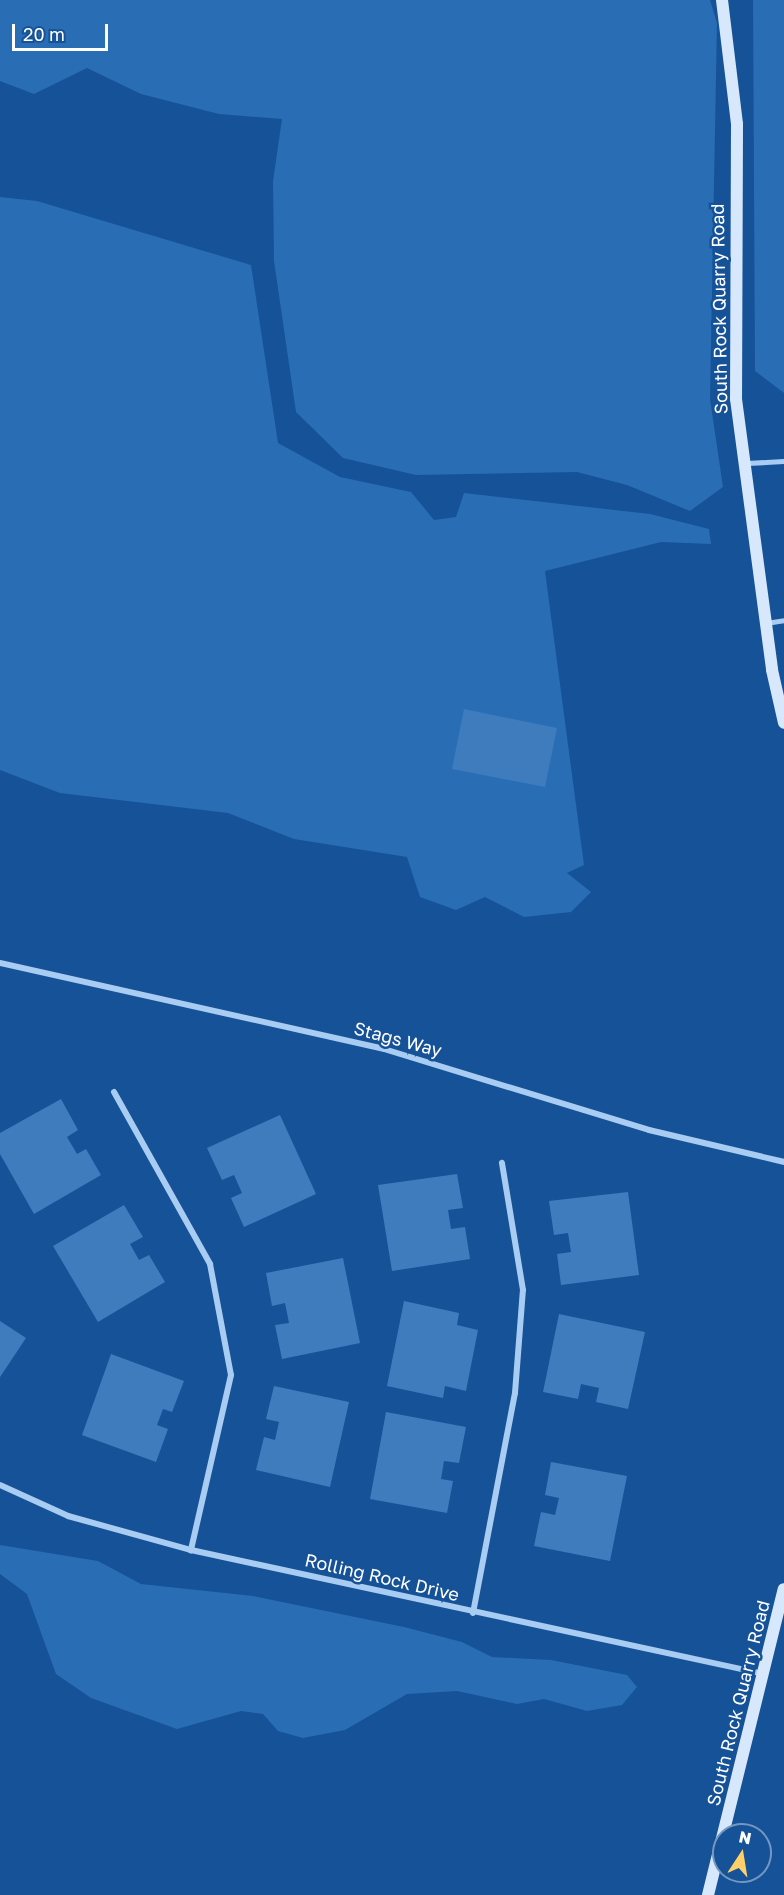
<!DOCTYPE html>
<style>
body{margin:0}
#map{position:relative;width:784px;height:1895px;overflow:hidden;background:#165297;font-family:"Golos Text",sans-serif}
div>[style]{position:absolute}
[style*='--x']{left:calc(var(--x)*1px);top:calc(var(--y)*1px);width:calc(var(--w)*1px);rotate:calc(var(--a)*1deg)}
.green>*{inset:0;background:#296db5}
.building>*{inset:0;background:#3e7cbe}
.lane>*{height:4.5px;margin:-2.25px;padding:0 2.25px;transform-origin:2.25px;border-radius:2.25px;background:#a8ccf2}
.street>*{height:6px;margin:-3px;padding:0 3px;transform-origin:3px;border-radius:3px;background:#a8ccf2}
.secondary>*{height:12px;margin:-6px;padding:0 6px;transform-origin:6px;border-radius:6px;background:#d7e8fc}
span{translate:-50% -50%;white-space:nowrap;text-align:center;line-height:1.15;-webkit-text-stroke:5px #165297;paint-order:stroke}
.street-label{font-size:18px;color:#fff}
.north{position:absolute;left:712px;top:1823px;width:60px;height:60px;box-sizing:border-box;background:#165297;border:2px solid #7397c1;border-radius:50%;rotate:12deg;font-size:16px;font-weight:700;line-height:24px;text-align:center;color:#fff}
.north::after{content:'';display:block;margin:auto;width:21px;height:27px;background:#ffcf69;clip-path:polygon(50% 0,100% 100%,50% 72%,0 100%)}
.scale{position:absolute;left:12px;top:24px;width:96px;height:27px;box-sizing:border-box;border:3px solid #fff;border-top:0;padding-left:8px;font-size:18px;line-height:21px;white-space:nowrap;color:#fff;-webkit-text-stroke:4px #165297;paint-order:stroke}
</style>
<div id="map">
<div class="green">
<div style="clip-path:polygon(0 0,710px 0,717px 23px,710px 399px,723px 487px,690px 511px,627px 485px,577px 472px,416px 475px,343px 458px,296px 412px,274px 261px,273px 181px,282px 119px,219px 114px,141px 94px,87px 68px,34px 94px,0 81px)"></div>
<div style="clip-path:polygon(753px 0,784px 0,784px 393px,755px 371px)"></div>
<div style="clip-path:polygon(0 197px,37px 201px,251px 265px,278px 443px,340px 477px,411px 492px,434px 520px,456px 517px,464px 493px,650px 514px,709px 529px,711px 544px,661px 542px,545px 571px,584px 865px,567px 873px,591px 892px,571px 912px,524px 917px,485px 897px,456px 910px,420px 897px,407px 857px,294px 839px,228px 813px,60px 793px,0 770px)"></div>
<div style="clip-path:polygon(0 1545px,98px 1561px,141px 1584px,253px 1596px,404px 1627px,462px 1642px,492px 1657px,551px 1660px,627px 1675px,637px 1687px,622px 1705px,587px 1711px,544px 1699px,517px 1704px,457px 1691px,407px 1694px,345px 1730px,303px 1738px,278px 1731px,263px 1714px,241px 1711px,177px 1729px,91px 1698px,56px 1674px,27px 1594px,0 1574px)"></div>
</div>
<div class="building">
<div style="clip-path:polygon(464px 709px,557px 728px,545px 787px,452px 769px)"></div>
<div style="clip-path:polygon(61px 1099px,78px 1130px,67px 1137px,77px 1154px,86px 1149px,101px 1175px,34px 1214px,0 1154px,0 1133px)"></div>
<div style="clip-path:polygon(280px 1115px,316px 1194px,244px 1227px,231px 1198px,242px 1193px,234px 1175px,222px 1180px,207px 1148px)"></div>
<div style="clip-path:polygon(457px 1174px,463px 1208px,448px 1210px,451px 1229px,465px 1227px,470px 1259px,392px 1271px,378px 1185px)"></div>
<div style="clip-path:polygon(628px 1192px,639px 1275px,561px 1285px,557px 1254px,571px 1252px,568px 1233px,554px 1235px,549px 1201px)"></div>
<div style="clip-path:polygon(124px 1205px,143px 1237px,130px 1244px,139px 1260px,149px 1255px,165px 1282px,98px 1322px,53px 1246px)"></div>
<div style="clip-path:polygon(343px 1258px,360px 1343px,282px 1359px,275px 1325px,289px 1323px,285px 1303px,272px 1306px,266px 1273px)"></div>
<div style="clip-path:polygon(404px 1301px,459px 1313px,457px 1325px,478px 1330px,466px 1391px,445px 1386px,443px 1398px,387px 1386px)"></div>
<div style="clip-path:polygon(559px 1314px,645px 1332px,628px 1409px,596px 1402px,599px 1388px,581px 1384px,578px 1399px,543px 1392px)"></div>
<div style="clip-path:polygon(0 1321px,26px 1338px,0 1377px)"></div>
<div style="clip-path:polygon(111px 1354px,184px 1381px,172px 1412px,163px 1409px,157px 1425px,168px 1429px,156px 1462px,82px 1435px)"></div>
<div style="clip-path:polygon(274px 1386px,349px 1402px,330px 1487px,256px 1470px,264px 1437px,275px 1440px,279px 1422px,266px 1419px)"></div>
<div style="clip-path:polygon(386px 1412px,466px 1427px,459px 1463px,444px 1461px,441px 1479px,453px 1481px,447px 1513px,370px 1499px)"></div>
<div style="clip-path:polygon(551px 1462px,627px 1476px,610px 1561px,534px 1546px,541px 1512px,555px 1515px,559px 1498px,545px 1495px)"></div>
</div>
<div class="lane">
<div style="--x:747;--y:463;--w:37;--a:-3"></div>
<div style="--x:766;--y:623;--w:18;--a:-9"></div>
</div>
<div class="street">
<div style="--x:0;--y:963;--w:394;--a:12.6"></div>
<div style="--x:384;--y:1049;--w:277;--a:17"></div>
<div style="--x:649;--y:1130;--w:139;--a:13.3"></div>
<div style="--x:114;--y:1092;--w:197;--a:60.8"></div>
<div style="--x:210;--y:1264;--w:113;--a:79.3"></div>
<div style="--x:231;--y:1375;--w:180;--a:102.9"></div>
<div style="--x:0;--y:1485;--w:75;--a:24.5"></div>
<div style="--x:68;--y:1516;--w:128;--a:15.5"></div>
<div style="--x:191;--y:1550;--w:586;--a:12.21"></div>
<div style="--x:473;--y:1613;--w:224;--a:-79.2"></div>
<div style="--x:515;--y:1393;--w:103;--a:-85.6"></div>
<div style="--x:523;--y:1290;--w:129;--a:-99.4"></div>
</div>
<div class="secondary">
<div style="--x:722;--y:0;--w:125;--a:83.1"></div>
<div style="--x:737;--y:124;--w:275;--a:90.2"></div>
<div style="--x:736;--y:399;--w:273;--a:82.4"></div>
<div style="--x:772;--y:670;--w:54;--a:77.2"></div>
<div style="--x:708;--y:1895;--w:315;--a:-76.1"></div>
</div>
<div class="street-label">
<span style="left:719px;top:309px;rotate:-91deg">South Rock Quarry Road</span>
<span style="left:398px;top:1039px;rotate:15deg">Stags Way</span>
<span style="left:382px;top:1577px;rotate:13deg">Rolling Rock Drive</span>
<span style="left:738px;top:1703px;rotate:-76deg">South Rock Quarry Road</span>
</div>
<div class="north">N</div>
<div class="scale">20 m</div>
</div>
